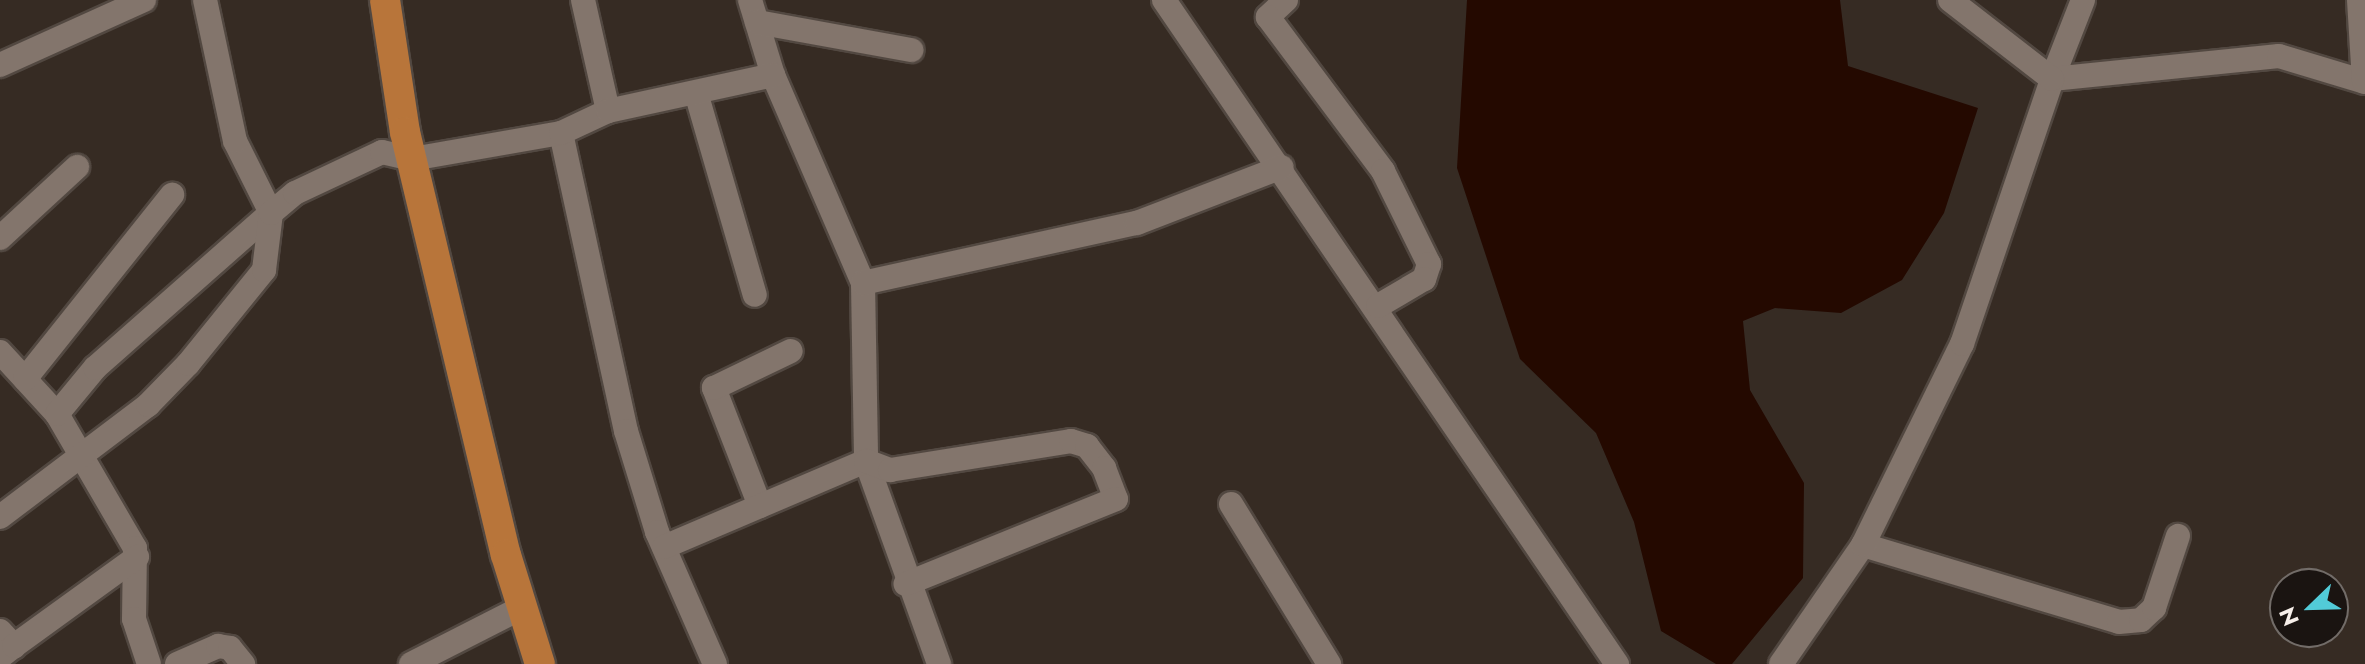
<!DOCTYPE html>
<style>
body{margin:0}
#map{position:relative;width:2365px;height:664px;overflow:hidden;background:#362b23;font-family:Jost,sans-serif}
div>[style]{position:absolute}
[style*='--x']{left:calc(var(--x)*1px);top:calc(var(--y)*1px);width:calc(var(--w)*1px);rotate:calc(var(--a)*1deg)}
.water>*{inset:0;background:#240900}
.roads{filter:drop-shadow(2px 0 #524841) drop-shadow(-2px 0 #524841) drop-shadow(0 2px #524841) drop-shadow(0 -2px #524841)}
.minor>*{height:24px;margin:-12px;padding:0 12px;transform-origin:12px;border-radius:12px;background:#83756c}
.major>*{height:30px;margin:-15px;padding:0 15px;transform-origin:15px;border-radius:15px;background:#b8753a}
span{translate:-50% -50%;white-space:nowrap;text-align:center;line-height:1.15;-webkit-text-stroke:8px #1a1411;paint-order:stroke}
.north{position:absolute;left:2269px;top:568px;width:80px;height:80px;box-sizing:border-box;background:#1a1411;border:2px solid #726c68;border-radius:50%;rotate:247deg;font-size:22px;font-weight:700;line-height:32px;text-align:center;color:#f7efea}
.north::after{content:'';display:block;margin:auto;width:28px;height:36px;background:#52cbd8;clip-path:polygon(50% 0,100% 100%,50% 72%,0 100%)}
</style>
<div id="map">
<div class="water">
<div style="clip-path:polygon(1467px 0,1840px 0,1848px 66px,1978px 108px,1944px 213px,1902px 280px,1841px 313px,1775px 308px,1743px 321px,1750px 390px,1804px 483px,1803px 578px,1732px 664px,1716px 664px,1661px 631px,1634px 522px,1596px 433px,1520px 359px,1457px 168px)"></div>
</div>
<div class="roads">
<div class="minor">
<div style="--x:583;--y:0;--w:114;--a:77.3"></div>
<div style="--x:750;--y:0;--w:78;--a:73"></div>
<div style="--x:773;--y:75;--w:227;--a:66.6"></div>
<div style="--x:863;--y:283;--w:178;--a:89"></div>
<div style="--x:866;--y:461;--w:216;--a:70.2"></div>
<div style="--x:1164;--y:0;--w:804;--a:55.7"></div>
<div style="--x:1286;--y:0;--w:25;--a:137"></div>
<div style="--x:1268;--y:17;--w:192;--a:53.2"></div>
<div style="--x:1383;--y:171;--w:104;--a:63.7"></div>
<div style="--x:1429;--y:264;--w:16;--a:108"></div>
<div style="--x:1424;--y:279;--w:53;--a:149.6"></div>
<div style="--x:2083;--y:0;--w:85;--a:111.4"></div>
<div style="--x:2052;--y:79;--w:228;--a:-5.8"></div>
<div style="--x:2279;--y:56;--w:90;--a:16.8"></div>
<div style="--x:2359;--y:0;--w:82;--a:86.5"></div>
<div style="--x:757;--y:22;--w:157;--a:10.3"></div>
<div style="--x:0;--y:65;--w:158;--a:-24.3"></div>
<div style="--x:697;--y:96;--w:207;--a:73.8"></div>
<div style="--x:561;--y:133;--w:305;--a:77.7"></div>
<div style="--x:626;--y:431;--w:106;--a:72.9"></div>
<div style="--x:657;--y:532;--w:144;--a:66.3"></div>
<div style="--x:0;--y:238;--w:105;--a:-42.7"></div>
<div style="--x:863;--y:283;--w:280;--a:-12.4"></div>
<div style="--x:1137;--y:223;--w:155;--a:-21.1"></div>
<div style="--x:0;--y:352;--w:84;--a:47.4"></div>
<div style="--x:57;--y:414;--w:155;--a:59.8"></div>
<div style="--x:135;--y:548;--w:71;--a:90.8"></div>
<div style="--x:134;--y:619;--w:47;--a:71.6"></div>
<div style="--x:25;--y:379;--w:236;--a:-51.4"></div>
<div style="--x:57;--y:414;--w:60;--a:-50.4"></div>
<div style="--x:95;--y:368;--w:235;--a:-41.4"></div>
<div style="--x:271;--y:213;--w:80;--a:-116.6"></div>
<div style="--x:235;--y:141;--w:144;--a:-102"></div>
<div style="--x:1231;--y:504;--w:188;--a:58.5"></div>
<div style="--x:760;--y:506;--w:127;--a:-111.3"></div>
<div style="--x:714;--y:388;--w:85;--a:-25.7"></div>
<div style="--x:0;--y:517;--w:186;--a:-37.1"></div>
<div style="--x:148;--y:405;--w:57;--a:-45.7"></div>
<div style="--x:188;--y:364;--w:121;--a:-51"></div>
<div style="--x:264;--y:270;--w:57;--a:-83"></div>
<div style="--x:271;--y:213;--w:31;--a:-40"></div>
<div style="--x:295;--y:193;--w:96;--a:-25.2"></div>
<div style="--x:382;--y:152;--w:31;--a:13"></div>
<div style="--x:412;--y:159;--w:151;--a:-9.9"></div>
<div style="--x:561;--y:133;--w:52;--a:-25.1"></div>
<div style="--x:608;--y:111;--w:169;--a:-12.3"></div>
<div style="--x:1863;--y:545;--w:267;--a:16.7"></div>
<div style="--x:2119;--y:622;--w:22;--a:-5"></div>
<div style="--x:2141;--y:620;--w:18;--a:-43"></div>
<div style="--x:2154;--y:608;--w:76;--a:-71.6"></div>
<div style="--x:664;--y:547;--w:220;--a:-23.1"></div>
<div style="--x:866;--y:461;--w:26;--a:21"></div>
<div style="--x:890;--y:470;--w:183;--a:-9.1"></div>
<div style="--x:1071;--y:441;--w:17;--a:17"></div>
<div style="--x:1087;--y:446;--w:28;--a:52"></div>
<div style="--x:1104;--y:468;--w:33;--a:69"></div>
<div style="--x:1116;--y:499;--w:227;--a:158"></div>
<div style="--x:0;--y:631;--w:21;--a:47"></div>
<div style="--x:14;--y:646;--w:18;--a:142"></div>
<div style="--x:14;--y:646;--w:152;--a:-35.9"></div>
<div style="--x:177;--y:664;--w:45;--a:-23.7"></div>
<div style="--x:218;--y:646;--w:12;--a:9"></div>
<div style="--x:230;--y:648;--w:21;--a:51"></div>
<div style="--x:411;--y:664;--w:123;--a:-27"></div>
<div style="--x:1781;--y:664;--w:145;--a:-55.4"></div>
<div style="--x:1863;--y:545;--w:224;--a:-63.8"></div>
<div style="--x:1962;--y:344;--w:280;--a:-71.2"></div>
<div style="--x:2052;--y:79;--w:129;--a:-142.2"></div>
</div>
<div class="major">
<div style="--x:385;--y:0;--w:134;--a:81.4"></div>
<div style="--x:405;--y:132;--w:435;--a:76.6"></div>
<div style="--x:506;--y:555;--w:114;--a:72.7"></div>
</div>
</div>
<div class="north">N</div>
</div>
